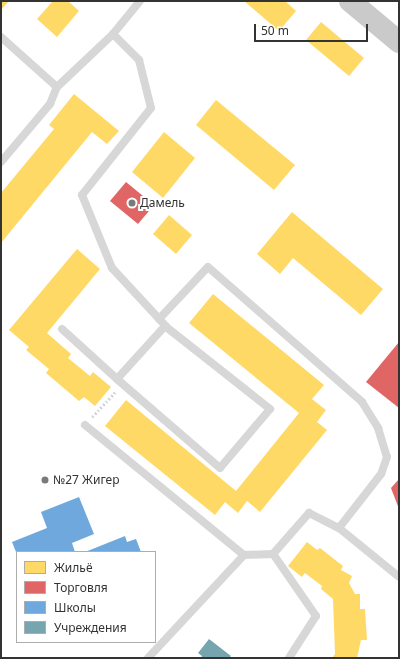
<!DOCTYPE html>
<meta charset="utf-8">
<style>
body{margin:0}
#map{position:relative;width:400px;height:659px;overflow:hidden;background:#fff;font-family:"Noto Sans",sans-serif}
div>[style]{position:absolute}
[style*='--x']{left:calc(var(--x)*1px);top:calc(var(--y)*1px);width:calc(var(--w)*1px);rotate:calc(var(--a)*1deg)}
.homes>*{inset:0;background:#ffd966}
.shops>*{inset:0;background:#e06666}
.schools>*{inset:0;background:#6fa8dc}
.public>*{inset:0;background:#76a5af}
.path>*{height:2.5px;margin-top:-1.25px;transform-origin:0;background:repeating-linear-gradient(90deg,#d6d6d6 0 2px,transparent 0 4px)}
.lane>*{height:8px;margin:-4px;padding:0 4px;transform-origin:4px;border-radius:4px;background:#d7d7d7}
.primary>*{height:22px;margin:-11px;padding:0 11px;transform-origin:11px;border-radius:11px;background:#cacaca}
.dots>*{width:11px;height:11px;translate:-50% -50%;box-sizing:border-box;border:2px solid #fff;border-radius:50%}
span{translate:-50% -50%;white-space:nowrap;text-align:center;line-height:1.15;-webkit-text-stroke:4px #fff;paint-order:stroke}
.poi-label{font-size:12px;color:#333}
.left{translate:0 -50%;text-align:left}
.frame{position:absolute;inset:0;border:2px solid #333;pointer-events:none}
.legend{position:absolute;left:16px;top:551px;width:140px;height:92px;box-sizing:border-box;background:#fff;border:1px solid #adadad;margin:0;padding:5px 7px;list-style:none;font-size:12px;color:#333}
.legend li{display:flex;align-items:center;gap:8px;height:20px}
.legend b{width:20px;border:1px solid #adadad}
.scale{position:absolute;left:254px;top:24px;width:114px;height:18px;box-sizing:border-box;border:2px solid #333;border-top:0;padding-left:5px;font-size:12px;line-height:14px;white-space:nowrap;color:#333;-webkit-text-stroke:3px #fff;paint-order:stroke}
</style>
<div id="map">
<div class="homes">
<div style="clip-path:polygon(1px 1px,9px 1px,1px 10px)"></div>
<div style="clip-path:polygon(53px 1px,68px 1px,79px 11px,57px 37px,37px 19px)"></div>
<div style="clip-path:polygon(244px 1px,285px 1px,296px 11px,279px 31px)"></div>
<div style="clip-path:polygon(321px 22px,364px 58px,349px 76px,306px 40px)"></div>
<div style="clip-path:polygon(74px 94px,119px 131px,107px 144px,92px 132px,1px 243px,1px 193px,54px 129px,49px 125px)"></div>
<div style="clip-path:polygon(216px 100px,295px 165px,274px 190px,196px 125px)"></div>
<div style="clip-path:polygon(164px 132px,195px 158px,163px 198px,132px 172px)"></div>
<div style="clip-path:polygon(292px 212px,383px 289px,361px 315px,293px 258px,280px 274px,257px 254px)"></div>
<div style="clip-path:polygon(169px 215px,192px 235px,176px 254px,153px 234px)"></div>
<div style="clip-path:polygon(77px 249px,100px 269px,47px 333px,71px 354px,68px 358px,90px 376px,93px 372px,111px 387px,95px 406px,84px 397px,79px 401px,46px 373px,49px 369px,26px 350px,29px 347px,9px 330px)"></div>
<div style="clip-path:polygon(213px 294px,324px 385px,312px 399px,326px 410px,317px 422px,327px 430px,260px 512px,247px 501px,238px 513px,225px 502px,215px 515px,105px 426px,126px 400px,236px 491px,299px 413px,189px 323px)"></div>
<div style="clip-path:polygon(307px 542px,317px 550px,320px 548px,343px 566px,341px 570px,352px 576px,349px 583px,355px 594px,360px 594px,360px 609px,365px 609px,367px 640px,361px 640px,357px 658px,332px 658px,335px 654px,333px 599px,321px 589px,322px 586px,305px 573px,302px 577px,288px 566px)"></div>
</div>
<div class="shops">
<div style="clip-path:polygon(126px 182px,154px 205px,138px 224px,110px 201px)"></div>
<div style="clip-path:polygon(399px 342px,399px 408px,366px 382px)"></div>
<div style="clip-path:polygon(399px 479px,399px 509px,391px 488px)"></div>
</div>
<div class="schools">
<div style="clip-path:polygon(79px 497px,94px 534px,72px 543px,75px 552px,16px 552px,12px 542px,47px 528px,41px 512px)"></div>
<div style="clip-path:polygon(125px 536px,127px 542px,136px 539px,141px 552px,85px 552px)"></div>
</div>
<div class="public">
<div style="clip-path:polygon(209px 639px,231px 656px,229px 658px,201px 658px,202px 656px,198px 653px)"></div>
</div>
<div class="path">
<div style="--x:92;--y:417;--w:35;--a:-47"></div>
</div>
<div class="lane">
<div style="--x:140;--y:1;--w:43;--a:129.3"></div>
<div style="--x:113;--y:34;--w:37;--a:45"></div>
<div style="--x:139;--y:60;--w:49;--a:76"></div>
<div style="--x:151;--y:108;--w:111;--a:128.4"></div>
<div style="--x:82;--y:195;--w:79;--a:67.7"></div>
<div style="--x:112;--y:268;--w:75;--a:47.2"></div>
<div style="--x:1;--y:37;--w:75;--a:41.8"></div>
<div style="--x:57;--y:87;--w:77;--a:-43.4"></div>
<div style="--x:1;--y:162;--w:76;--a:-49.8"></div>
<div style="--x:50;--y:104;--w:18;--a:-68"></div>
<div style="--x:159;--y:319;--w:71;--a:-46.7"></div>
<div style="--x:208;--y:267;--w:205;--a:41.2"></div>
<div style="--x:362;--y:402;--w:31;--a:58"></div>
<div style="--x:378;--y:428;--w:30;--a:73"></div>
<div style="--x:387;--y:457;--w:18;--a:109"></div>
<div style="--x:381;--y:474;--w:68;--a:127.9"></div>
<div style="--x:62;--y:329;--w:74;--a:42.3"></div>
<div style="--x:117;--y:379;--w:72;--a:-47.8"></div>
<div style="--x:165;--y:326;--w:134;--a:38.3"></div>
<div style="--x:270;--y:409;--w:77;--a:130.3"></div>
<div style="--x:220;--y:468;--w:136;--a:-139.2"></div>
<div style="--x:85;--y:425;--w:205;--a:39.3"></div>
<div style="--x:244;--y:555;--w:29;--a:-2"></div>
<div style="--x:148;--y:658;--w:141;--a:-47"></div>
<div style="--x:289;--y:658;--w:50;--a:-57.3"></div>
<div style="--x:316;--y:616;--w:75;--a:-124.7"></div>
<div style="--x:273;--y:554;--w:55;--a:-48.7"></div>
<div style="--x:309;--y:513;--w:34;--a:27"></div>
<div style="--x:339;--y:528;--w:77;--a:39.2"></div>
</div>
<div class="primary">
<div style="--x:350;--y:1;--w:64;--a:39.9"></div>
</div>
<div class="dots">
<div style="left:132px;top:203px;background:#7a7a7a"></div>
<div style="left:45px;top:480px;background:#7a7a7a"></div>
</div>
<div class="poi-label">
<span class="left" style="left:140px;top:203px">Дамель</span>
<span class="left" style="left:53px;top:480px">№27 Жигер</span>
</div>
<div class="frame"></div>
<ul class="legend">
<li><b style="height:11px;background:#ffd966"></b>Жильё</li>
<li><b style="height:11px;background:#e06666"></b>Торговля</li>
<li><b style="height:11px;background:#6fa8dc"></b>Школы</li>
<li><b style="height:11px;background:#76a5af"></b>Учреждения</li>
</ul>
<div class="scale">50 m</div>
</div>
